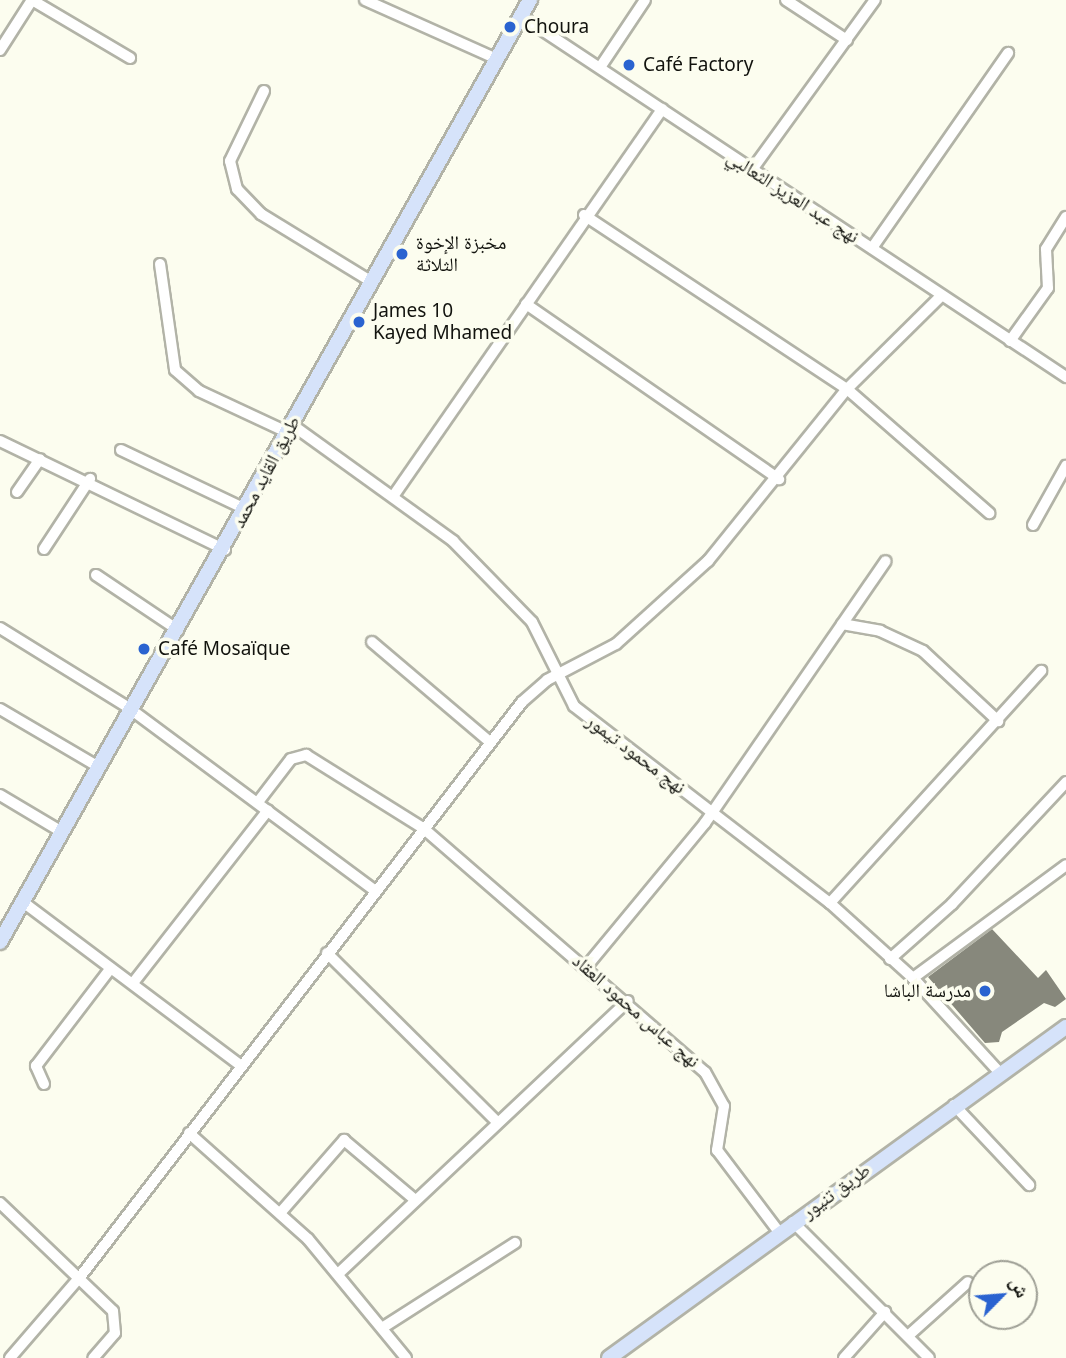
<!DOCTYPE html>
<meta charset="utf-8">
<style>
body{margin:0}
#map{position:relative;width:1066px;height:1358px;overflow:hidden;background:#fcfdef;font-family:"Noto Sans","Noto Naskh Arabic",sans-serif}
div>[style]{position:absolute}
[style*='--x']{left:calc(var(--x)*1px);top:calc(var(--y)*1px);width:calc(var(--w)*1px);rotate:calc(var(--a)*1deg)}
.building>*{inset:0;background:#87887c}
.roads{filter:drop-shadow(2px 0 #b2b3a7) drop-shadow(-2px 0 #b2b3a7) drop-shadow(0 2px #b2b3a7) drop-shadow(0 -2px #b2b3a7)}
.minor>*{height:10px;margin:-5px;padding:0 5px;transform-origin:5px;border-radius:5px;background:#fff}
.secondary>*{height:14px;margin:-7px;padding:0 7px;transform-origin:7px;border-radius:7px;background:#d6e3fa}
.dots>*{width:19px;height:19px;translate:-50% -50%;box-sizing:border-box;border:4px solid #fcfdef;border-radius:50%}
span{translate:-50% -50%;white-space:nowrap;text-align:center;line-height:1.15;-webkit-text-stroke:7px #fcfdef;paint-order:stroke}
.poi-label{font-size:19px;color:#12130e}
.left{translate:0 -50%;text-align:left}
.right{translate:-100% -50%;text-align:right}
.street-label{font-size:19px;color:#12130e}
.north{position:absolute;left:968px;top:1260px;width:70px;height:70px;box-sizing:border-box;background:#fcfdef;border:2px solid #9e9f95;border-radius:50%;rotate:65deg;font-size:19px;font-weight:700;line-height:28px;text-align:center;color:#12130e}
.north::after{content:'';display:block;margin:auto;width:24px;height:32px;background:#2a63d0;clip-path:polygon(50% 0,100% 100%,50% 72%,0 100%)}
</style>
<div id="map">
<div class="building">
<div style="clip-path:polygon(992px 929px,1038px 978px,1046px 970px,1066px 999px,1055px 1007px,1044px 1003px,1002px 1032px,999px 1042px,985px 1043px,928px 977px)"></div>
</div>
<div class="roads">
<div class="minor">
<div style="--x:365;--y:0;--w:145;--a:24.1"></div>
<div style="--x:786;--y:0;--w:73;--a:33.3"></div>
<div style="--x:521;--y:16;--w:654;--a:33.52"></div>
<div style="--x:0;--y:50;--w:59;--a:-57.4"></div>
<div style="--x:32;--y:0;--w:114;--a:30.6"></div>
<div style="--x:601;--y:66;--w:79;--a:-56.3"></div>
<div style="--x:264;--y:91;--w:78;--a:115.9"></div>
<div style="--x:230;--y:161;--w:29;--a:76"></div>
<div style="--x:237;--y:189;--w:35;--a:46"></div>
<div style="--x:261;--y:214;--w:130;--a:31.5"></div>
<div style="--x:751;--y:171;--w:211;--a:-54.1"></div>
<div style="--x:584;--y:215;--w:315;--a:33.5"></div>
<div style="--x:847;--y:389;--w:189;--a:41.1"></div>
<div style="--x:872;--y:248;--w:238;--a:-55.1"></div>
<div style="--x:160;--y:264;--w:107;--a:81.9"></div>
<div style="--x:175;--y:370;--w:32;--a:41"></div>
<div style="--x:199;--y:391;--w:97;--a:25"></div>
<div style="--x:526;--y:304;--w:308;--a:34.7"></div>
<div style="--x:1010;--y:341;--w:65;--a:-54.4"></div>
<div style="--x:1048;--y:288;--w:39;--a:-93"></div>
<div style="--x:1046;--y:249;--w:38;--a:-58"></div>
<div style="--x:291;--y:424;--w:200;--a:35.8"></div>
<div style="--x:453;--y:541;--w:113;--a:45.7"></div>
<div style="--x:532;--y:622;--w:94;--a:63.4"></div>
<div style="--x:574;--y:706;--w:323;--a:37.6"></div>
<div style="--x:830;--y:903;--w:112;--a:42.1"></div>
<div style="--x:913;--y:978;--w:129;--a:47.5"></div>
<div style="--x:0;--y:441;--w:250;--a:25.8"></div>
<div style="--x:121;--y:450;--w:137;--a:25.4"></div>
<div style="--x:17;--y:492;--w:40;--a:-55.1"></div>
<div style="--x:394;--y:495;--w:470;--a:-55.2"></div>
<div style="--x:1033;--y:525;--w:68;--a:-60.8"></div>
<div style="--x:44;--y:549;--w:84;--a:-56.7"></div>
<div style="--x:96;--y:575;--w:99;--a:33.9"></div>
<div style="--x:842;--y:624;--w:39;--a:10"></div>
<div style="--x:880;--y:631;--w:47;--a:24.9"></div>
<div style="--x:923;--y:651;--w:103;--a:43"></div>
<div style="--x:0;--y:628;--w:152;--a:31.8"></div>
<div style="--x:129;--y:708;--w:307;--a:36.6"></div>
<div style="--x:372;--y:642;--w:155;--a:40.3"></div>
<div style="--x:0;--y:709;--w:115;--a:30.4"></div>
<div style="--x:0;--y:795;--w:72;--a:30.8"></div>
<div style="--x:258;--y:802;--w:54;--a:-52.5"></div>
<div style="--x:291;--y:759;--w:16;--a:-15"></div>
<div style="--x:306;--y:755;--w:138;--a:32"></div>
<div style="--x:423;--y:828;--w:373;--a:40.9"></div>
<div style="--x:705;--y:1072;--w:39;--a:61"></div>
<div style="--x:724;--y:1106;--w:45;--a:99"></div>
<div style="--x:717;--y:1150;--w:103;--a:52.9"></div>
<div style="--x:23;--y:902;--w:271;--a:36.9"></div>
<div style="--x:830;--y:903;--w:314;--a:-47.7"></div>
<div style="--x:327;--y:953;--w:238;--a:44.8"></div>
<div style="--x:890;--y:959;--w:83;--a:-41.6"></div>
<div style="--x:952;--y:904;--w:167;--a:-46.9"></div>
<div style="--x:586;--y:967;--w:187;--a:-50.4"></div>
<div style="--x:705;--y:823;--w:318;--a:-55.4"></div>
<div style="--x:913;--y:978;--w:190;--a:-36.4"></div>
<div style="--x:133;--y:983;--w:219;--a:-52"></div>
<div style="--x:44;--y:1084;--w:20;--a:-114"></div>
<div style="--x:36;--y:1066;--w:123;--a:-52.6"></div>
<div style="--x:954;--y:1105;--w:110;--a:46.8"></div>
<div style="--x:189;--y:1133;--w:159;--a:41.7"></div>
<div style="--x:308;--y:1239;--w:154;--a:50.5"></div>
<div style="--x:0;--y:1203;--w:156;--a:43.7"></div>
<div style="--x:113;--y:1311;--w:22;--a:85"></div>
<div style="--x:115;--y:1333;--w:33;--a:131"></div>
<div style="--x:281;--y:1212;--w:96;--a:-48.8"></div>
<div style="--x:344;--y:1140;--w:92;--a:40.1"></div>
<div style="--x:793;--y:1222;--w:192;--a:45"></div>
<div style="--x:338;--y:1274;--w:398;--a:-43.3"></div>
<div style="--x:382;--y:1328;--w:158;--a:-32.6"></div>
<div style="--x:909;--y:1335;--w:79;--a:-41.9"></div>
<div style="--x:10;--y:1358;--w:107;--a:-49.2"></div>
<div style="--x:80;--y:1277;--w:725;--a:-52.45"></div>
<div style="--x:522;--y:702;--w:33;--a:-41"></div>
<div style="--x:547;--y:680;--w:78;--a:-27.6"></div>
<div style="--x:616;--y:644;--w:124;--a:-42.1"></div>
<div style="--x:708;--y:561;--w:221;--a:-51.1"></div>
<div style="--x:847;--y:389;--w:131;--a:-44.7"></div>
<div style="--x:844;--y:1358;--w:62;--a:-48.3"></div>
</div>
<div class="secondary">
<div style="--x:0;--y:942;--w:1081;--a:-60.64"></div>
<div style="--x:609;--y:1358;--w:564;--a:-35.92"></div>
</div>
</div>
<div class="dots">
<div style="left:510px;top:27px;background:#2a63d0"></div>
<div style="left:629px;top:65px;background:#2a63d0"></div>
<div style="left:402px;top:254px;background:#2a63d0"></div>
<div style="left:359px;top:322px;background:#2a63d0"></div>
<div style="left:144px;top:649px;background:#2a63d0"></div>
<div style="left:985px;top:991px;background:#2a63d0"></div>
</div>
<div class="poi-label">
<span class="left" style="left:524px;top:27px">Choura</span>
<span class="left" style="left:643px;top:65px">Café Factory</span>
<span class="left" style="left:416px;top:254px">مخبزة الإخوة<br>الثلاثة</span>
<span class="left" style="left:373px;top:322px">James 10<br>Kayed Mhamed</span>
<span class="left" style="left:158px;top:649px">Café Mosaïque</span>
<span class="right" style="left:971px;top:991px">مدرسة الباشا</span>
</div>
<div class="street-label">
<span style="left:793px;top:197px;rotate:33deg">نهج عبد العزيز الثعالبي</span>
<span style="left:266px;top:472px;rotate:-62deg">طريق القايد محمد</span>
<span style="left:636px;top:754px;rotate:37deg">نهج محمود تيمور</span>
<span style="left:636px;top:1011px;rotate:41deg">نهج عباس محمود العقاد</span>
<span style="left:836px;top:1191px;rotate:-36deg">طريق تنيور</span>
</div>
<div class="north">ش</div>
</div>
